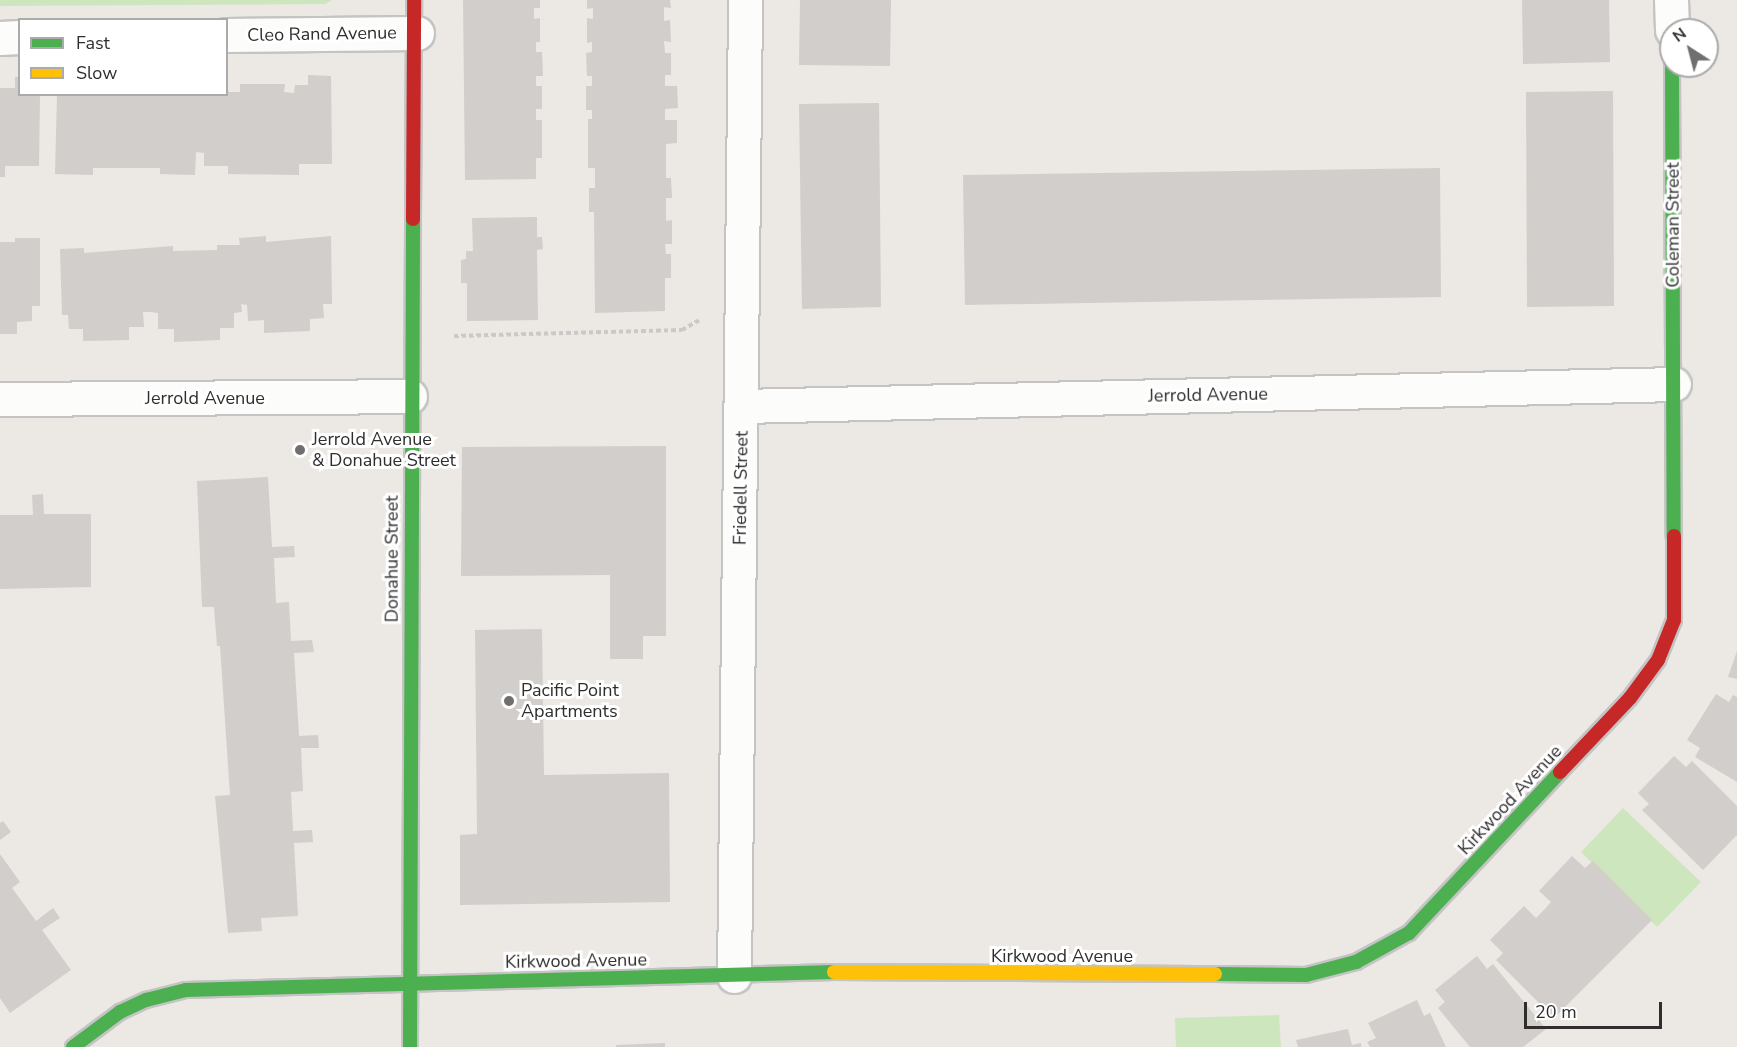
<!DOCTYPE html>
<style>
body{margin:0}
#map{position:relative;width:1737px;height:1047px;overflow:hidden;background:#ece8e4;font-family:"Nunito Sans",sans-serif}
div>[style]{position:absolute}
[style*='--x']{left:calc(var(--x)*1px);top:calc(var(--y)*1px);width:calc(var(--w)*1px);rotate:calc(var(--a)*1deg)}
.green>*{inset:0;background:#cee6be}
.building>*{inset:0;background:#d1cecb}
.path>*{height:4px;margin-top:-2px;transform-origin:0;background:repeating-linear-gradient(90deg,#c9c9c8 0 4.5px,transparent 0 7.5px)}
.roads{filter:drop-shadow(2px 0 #c5c4c5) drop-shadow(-2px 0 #c5c4c5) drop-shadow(0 2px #c5c4c5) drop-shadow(0 -2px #c5c4c5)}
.street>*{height:33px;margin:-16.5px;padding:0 16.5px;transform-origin:16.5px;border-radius:16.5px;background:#fcfcfb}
.fast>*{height:14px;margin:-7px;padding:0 7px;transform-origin:7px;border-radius:7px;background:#4caf50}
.slow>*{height:14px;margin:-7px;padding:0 7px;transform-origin:7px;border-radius:7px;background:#ffc107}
.jam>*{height:14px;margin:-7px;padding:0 7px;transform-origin:7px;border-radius:7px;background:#c62828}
.dots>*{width:16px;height:16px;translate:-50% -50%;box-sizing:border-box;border:3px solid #fff;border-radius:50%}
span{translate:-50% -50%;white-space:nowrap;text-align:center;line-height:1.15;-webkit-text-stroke:6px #fff;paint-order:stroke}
.street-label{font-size:18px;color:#2e2e2e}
.poi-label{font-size:18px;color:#2e2e2e}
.left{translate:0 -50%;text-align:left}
.legend{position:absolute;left:18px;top:18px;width:210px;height:78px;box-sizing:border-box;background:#fff;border:2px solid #ababab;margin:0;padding:8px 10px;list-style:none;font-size:18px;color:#2e2e2e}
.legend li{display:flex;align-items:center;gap:12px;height:30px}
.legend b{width:30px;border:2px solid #ababab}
.north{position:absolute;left:1659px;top:18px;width:60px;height:60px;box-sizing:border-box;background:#fff;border:2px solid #ababab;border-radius:50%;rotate:324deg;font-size:16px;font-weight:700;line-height:24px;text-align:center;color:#2e2e2e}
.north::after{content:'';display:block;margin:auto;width:21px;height:27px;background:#706f6e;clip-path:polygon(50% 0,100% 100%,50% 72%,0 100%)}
.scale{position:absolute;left:1524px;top:1002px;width:138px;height:27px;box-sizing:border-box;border:3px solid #2e2e2e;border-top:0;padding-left:8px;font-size:18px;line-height:21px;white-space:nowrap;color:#2e2e2e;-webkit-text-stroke:4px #fff;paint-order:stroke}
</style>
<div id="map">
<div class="green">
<div style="clip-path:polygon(0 0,332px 0,325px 4px,0 6px)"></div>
<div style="clip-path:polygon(1623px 808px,1701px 882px,1657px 927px,1581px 852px)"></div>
<div style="clip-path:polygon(1279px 1015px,1281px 1047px,1176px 1047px,1175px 1018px)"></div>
</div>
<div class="building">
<div style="clip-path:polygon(463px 0,540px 0,540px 8px,534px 8px,534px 19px,540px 18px,540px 42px,536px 42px,536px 52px,542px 52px,543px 76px,536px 76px,536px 86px,542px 86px,542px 109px,536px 109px,536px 120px,542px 120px,542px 158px,536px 158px,536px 179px,465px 180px)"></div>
<div style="clip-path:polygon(587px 0,670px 0,671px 8px,664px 7px,664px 21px,670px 20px,671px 42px,664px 41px,665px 53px,671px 53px,671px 75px,665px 75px,665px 86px,677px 86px,678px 108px,665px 109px,665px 120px,677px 120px,677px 143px,666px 144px,666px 178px,671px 178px,672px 198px,666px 198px,666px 221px,672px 220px,672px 244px,665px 244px,666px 254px,671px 254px,671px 278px,665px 278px,665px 311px,595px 313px,594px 212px,589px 212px,589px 188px,595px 188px,595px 168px,588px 168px,588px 119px,592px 119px,592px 110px,586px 110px,586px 86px,592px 86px,592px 76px,587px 76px,586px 53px,592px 52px,592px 42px,587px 43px,587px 18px,593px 19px,593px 8px,587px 9px)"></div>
<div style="clip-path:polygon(800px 0,891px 0,890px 66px,799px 65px)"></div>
<div style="clip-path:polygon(1522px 0,1609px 0,1610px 62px,1523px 64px)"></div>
<div style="clip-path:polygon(308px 75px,331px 76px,332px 164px,299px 164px,299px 175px,228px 174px,228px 166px,204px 166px,204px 153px,196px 152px,195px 175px,160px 174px,160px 168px,93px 168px,93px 175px,55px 174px,57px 94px,226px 94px,226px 85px,229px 92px,240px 92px,240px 84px,285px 84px,284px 92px,294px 93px,295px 85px,308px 85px)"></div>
<div style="clip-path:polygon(15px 77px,20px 77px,20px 94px,40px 94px,39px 166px,5px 166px,5px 177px,0 177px,0 88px,15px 88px)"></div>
<div style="clip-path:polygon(1613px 91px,1614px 306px,1527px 307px,1526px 92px)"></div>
<div style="clip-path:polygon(879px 103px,881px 307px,802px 309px,799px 104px)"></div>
<div style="clip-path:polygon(1440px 168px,1441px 297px,965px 305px,963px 175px)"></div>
<div style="clip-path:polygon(537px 217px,537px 237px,542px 237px,543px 249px,537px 250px,538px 320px,467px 321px,467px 283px,461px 283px,461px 260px,466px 259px,466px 251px,473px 251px,472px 218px)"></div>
<div style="clip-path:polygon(266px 236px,266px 242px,331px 236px,332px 304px,323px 304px,324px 318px,310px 319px,310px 331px,264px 333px,264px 320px,248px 321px,247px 305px,241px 304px,242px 312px,234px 313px,234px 328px,220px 328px,220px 340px,174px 342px,174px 329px,158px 329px,158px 313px,150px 312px,143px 312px,144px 327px,129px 327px,129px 340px,83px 341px,83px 329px,69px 329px,68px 315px,62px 315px,60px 249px,84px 248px,84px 253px,173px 246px,173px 251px,217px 250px,217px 245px,240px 245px,239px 238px)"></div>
<div style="clip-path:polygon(15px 238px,40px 238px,40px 306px,32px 306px,32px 321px,17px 322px,17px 334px,0 334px,0 242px,15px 242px)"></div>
<div style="clip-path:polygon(666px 446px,666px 636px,643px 636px,643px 659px,610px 659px,610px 575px,461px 576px,462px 447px)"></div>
<div style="clip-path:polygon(268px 477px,272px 547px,294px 546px,295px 557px,274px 558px,276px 603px,289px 602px,291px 641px,312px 640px,314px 652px,294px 653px,299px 736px,318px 735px,319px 748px,301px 748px,303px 791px,291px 792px,293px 831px,312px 830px,313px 842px,294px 843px,298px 916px,261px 918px,262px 931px,228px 933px,215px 796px,230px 795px,220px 646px,217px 646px,214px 607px,202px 607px,197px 481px)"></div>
<div style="clip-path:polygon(43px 494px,44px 514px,91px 514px,91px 587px,0 589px,0 515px,33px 515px,32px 495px)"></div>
<div style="clip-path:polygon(542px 629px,544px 775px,669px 773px,670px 902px,460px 905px,460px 835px,477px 834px,475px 630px)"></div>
<div style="clip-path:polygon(1737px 651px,1737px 679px,1728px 677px)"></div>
<div style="clip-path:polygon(1716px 694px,1729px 702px,1733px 695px,1737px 697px,1737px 782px,1695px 757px,1700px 748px,1687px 740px)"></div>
<div style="clip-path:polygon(1674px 756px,1686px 767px,1692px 761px,1737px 806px,1737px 835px,1703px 870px,1642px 810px,1649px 804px,1638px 793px)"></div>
<div style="clip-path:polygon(3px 821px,11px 832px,0 840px,0 823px)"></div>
<div style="clip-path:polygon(0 854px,20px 882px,12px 888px,36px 921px,53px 908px,60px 918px,42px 930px,71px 970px,10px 1013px,0 998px)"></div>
<div style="clip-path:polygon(1572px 856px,1585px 868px,1593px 861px,1652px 920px,1554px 1018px,1496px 960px,1503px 953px,1490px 940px,1524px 906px,1536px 918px,1544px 910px,1551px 902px,1539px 891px)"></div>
<div style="clip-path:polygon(1477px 956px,1487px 969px,1493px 964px,1546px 1029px,1523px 1047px,1470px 1047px,1438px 1008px,1445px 1002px,1435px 990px)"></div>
<div style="clip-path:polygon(1417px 1000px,1424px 1016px,1430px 1013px,1446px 1047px,1370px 1047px,1367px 1042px,1376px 1038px,1368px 1023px)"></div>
<div style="clip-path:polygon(1348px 1029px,1352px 1045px,1361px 1043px,1361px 1047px,1298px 1047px,1296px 1040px)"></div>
<div style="clip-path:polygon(665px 1043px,665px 1047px,616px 1047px,616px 1045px)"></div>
</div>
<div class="path">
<div style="--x:454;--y:336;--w:228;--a:-1.5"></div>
<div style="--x:682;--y:330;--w:22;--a:-30"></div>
</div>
<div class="roads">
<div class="street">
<div style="--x:1671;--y:0;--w:30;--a:88"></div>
<div style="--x:226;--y:35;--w:191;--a:-0.6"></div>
<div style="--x:0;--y:38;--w:20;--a:-3"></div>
<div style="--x:0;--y:399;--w:410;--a:-0.4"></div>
<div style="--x:742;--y:406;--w:932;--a:-1.35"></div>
<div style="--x:734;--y:976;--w:976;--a:-89.35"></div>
</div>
<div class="fast">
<div style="--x:1672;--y:66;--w:470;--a:89.8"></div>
<div style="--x:1215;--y:974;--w:91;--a:0.6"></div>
<div style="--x:1306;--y:975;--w:52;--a:-14.6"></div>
<div style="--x:1356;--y:962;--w:60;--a:-28.7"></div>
<div style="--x:1409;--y:933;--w:221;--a:-46.8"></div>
<div style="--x:73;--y:1047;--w:59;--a:-36.7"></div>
<div style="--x:120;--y:1012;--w:29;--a:-25"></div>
<div style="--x:146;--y:1000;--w:41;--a:-14"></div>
<div style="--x:186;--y:990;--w:648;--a:-1.59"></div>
<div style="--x:410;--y:1047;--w:828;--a:-89.79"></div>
</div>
<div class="slow">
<div style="--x:834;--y:972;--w:381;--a:0.3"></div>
</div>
<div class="jam">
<div style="--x:413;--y:219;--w:219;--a:-89.7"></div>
<div style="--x:1560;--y:772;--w:102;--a:-46.6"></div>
<div style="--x:1630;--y:698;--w:47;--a:-53.6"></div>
<div style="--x:1658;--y:660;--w:43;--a:-68.2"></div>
<div style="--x:1674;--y:620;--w:84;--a:-90"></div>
</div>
</div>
<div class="dots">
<div style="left:300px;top:450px;background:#706f6e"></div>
<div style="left:509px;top:701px;background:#706f6e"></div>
</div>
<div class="street-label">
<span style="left:322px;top:34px;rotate:-1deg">Cleo Rand Avenue</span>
<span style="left:1673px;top:225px;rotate:-90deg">Coleman Street</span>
<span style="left:1208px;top:395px;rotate:-1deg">Jerrold Avenue</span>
<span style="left:205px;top:398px">Jerrold Avenue</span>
<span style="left:741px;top:488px;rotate:-89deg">Friedell Street</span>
<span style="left:392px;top:559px;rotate:-90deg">Donahue Street</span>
<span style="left:1510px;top:800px;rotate:-47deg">Kirkwood Avenue</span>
<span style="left:1062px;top:956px">Kirkwood Avenue</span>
<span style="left:576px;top:961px;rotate:-1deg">Kirkwood Avenue</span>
</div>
<div class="poi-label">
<span class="left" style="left:312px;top:450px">Jerrold Avenue<br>&amp; Donahue Street</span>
<span class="left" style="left:521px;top:701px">Pacific Point<br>Apartments</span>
</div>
<ul class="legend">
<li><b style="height:8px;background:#4caf50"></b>Fast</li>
<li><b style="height:8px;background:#ffc107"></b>Slow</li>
</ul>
<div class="north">N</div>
<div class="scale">20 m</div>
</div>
